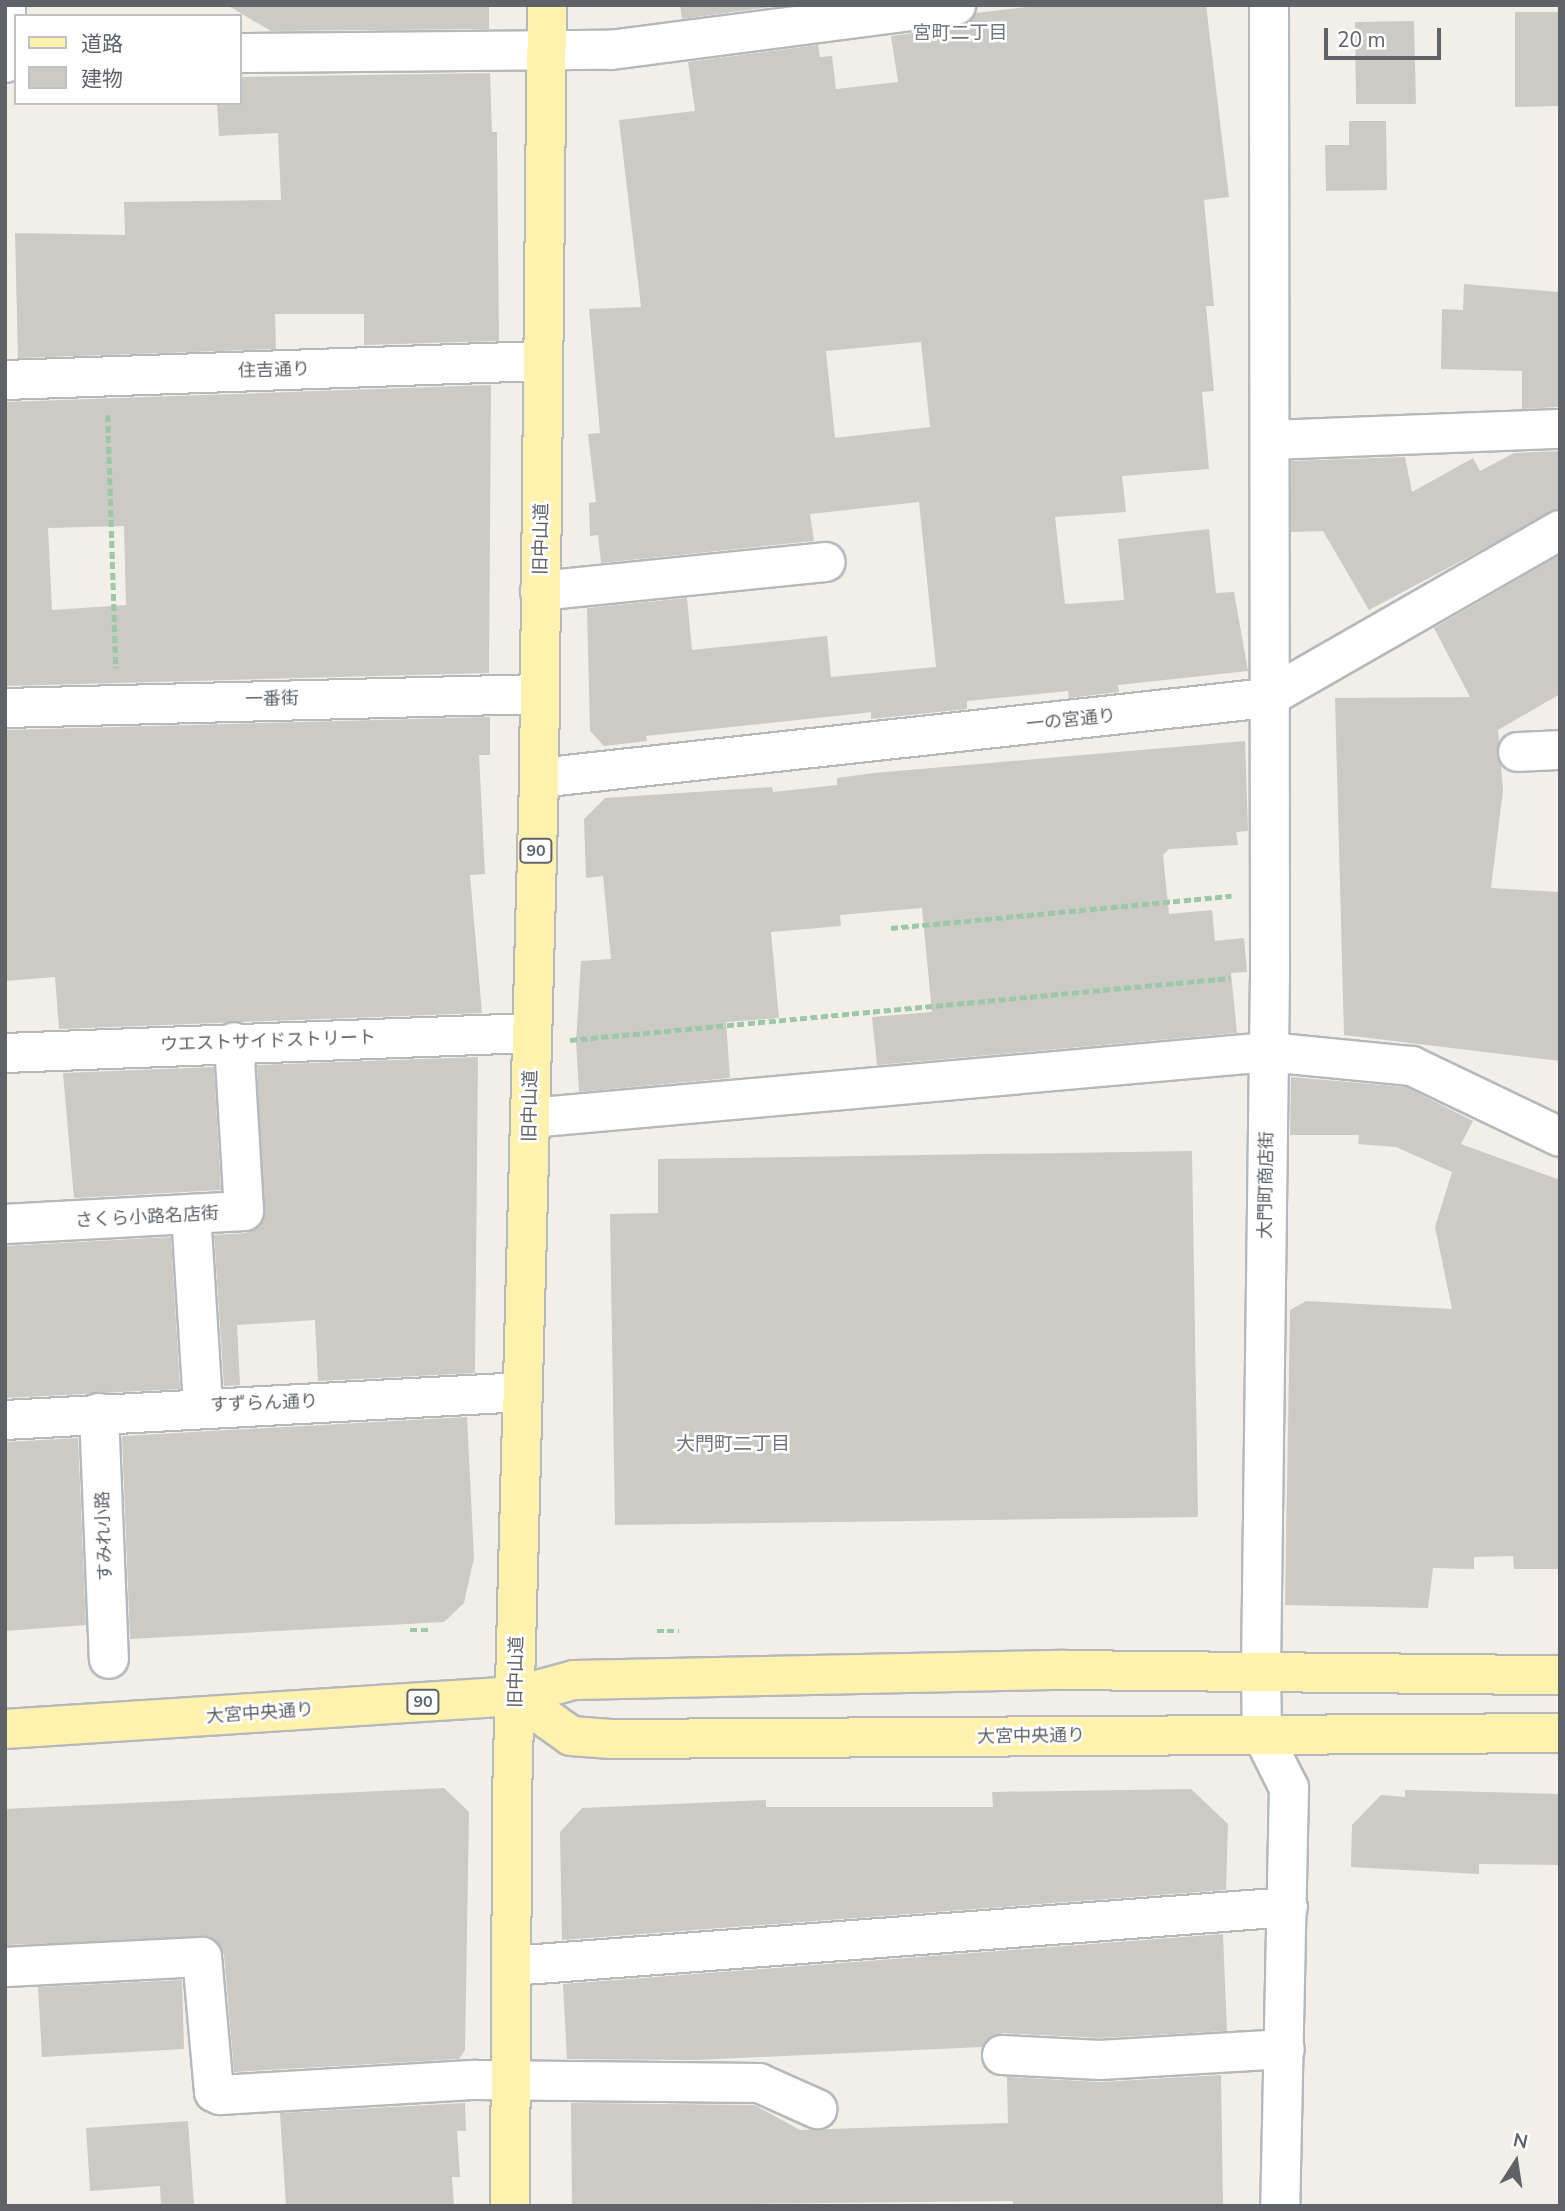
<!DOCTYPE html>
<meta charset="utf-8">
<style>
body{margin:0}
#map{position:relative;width:1565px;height:2211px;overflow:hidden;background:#f1efe8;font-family:"Nunito Sans","Noto Sans JP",sans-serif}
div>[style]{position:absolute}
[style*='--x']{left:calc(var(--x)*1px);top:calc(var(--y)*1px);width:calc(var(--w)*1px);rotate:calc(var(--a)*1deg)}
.building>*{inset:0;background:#cccac5}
.path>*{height:4.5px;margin-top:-2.25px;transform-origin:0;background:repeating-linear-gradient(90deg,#9cc7a9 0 7px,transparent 0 10.5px)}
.roads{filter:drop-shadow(2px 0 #b5b8bc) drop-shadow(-2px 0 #b5b8bc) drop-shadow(0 2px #b5b8bc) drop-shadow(0 -2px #b5b8bc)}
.minor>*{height:38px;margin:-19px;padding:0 19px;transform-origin:19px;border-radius:19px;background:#fff}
.major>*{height:38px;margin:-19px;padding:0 19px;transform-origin:19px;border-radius:19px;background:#fff2af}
span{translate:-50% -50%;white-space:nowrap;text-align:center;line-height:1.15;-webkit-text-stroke:5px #fff;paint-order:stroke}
.shield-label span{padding:2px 5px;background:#fff;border:2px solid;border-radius:5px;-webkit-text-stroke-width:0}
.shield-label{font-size:16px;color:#5f6368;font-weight:700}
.street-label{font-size:18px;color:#5f6368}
.neighbourhood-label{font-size:19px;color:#70757a}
.frame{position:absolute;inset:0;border:7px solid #5f6368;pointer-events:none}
.legend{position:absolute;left:14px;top:14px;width:228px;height:91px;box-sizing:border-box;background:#fff;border:2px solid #bfc1c3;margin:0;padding:9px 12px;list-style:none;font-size:21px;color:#5f6368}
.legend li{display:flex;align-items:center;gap:14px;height:35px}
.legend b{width:35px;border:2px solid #bfc1c3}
.north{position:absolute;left:1481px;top:2127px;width:70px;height:70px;-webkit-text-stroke:5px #fff;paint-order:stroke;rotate:12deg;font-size:19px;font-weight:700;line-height:28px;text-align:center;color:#5f6368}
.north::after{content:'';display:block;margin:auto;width:24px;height:32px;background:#5f6368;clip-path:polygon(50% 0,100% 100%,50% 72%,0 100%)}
.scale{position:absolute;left:1324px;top:28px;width:117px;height:32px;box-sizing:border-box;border:4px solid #5f6368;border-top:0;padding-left:9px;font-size:21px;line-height:24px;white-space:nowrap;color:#5f6368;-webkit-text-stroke:5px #fff;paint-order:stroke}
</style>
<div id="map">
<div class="building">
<div style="clip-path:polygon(227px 5px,489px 5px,489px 29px,271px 31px)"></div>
<div style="clip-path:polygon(680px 5px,785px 5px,682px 19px)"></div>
<div style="clip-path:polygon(evenodd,1044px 5px,1206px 5px,1229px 197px,1204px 200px,1214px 306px,1206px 306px,1214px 391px,1202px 392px,1209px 469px,1122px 476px,1126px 512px,1055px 517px,1065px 604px,1124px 600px,1118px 539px,1209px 529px,1216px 593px,1234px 592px,1248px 671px,1118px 685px,1119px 692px,1069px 698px,1068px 691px,967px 701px,967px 709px,871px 719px,871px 712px,855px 714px,646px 736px,647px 741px,604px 746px,590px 731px,587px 608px,687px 598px,692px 650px,827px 636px,831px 677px,936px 667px,919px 502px,810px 514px,814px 541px,601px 563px,598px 535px,590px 536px,589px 503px,596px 502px,588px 434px,600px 433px,589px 309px,641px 307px,619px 120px,695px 111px,688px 62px,818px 45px,820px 57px,832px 56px,836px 89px,898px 82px,891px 36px,959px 27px,976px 13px,1044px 5px,921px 342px,930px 427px,835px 438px,826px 351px,921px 342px)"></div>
<div style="clip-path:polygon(1515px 12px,1560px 12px,1560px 106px,1515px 107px)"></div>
<div style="clip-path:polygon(1414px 21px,1416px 104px,1356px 104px,1355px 22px)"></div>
<div style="clip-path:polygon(490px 73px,492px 132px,497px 132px,499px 341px,364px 345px,364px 314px,275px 314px,276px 349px,18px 358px,15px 233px,125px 235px,124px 202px,281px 200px,278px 133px,219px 136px,217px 103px,240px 103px,240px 77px)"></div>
<div style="clip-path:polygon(1349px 121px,1386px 121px,1387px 190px,1326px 191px,1325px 145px,1349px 145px)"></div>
<div style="clip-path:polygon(1464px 284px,1560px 292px,1559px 407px,1522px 409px,1522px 371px,1441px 369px,1442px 309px,1463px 310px)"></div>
<div style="clip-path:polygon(evenodd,491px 385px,489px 673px,5px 686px,5px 402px,491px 385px,124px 526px,126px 605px,52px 610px,48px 528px,124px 526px)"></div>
<div style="clip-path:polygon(1560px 451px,1560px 508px,1369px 610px,1323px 531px,1291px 532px,1291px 461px,1405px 457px,1412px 492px,1473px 458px,1480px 471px,1514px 453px)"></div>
<div style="clip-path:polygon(1560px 555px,1560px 694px,1498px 730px,1503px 790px,1491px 888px,1560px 892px,1560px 1061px,1344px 1035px,1335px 698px,1470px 697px,1434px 628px)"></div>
<div style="clip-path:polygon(490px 717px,490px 755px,479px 755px,485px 874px,470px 875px,482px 1013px,59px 1029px,55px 977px,5px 981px,5px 730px)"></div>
<div style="clip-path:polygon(1245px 741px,1248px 831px,1236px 832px,1238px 845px,1169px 849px,1163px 855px,1169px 914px,1212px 910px,1215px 941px,1244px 938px,1247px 972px,1231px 973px,1237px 1033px,877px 1065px,872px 1017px,932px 1012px,922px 908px,840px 915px,841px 926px,771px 932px,779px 1018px,726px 1022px,730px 1078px,579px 1092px,576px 1041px,581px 961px,611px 959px,603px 876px,586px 878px,584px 819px,605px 798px,772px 787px,773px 792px,837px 785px,837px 778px,874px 773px)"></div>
<div style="clip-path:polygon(478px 1057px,475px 1373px,318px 1381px,315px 1320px,237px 1325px,240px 1385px,224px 1386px,214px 1235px,246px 1233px,264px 1220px,257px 1065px)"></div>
<div style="clip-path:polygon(214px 1067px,221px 1190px,74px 1198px,63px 1073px)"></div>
<div style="clip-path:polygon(1291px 1077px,1406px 1087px,1473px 1121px,1461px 1144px,1560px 1180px,1560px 1569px,1514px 1569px,1513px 1556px,1474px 1557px,1474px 1569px,1433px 1568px,1428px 1608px,1285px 1605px,1290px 1310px,1306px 1301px,1452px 1309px,1435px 1227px,1452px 1172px,1396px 1147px,1358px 1144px,1359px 1135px,1290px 1135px)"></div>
<div style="clip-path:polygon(1192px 1151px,1198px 1517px,615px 1525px,610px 1214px,658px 1213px,658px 1159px)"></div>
<div style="clip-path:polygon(171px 1237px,180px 1389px,5px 1398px,5px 1246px)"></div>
<div style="clip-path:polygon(467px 1417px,474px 1558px,464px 1603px,444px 1622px,130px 1639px,122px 1436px)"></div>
<div style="clip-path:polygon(78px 1438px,86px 1625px,5px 1631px,5px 1442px)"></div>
<div style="clip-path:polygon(444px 1788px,469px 1812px,465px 2050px,459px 2059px,234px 2072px,224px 1955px,212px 1938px,5px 1945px,5px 1809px)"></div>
<div style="clip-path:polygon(1191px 1789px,1228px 1824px,1226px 1890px,562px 1940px,560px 1832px,582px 1808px,766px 1800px,766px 1807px,993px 1807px,992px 1792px)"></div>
<div style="clip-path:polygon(1405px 1790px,1560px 1794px,1560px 1865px,1479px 1864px,1479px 1874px,1351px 1867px,1352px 1825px,1381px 1795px,1405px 1797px)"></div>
<div style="clip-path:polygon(1223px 1934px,1227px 2031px,1100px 2038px,1003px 2033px,982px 2047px,695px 2060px,567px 2059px,563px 1984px)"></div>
<div style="clip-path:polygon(182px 1980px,184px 2049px,42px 2057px,38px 1987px)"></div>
<div style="clip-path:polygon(1221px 2075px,1223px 2206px,1013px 2206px,1013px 2201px,572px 2206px,571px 2103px,754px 2105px,800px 2130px,1008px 2123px,1007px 2077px,1101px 2082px)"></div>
<div style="clip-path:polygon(465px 2103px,466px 2131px,457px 2131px,460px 2177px,452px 2177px,454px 2206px,286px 2206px,280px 2113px)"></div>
<div style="clip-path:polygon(188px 2121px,194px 2206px,161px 2206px,160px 2186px,90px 2191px,86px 2128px)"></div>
</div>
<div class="path">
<div style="--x:108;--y:415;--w:253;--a:88.2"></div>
<div style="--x:891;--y:928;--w:342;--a:-5.4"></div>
<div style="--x:570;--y:1040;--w:663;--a:-5.37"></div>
<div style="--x:410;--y:1630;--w:18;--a:0"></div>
<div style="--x:657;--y:1631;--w:22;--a:0"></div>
</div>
<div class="roads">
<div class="minor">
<div style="--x:1269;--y:5;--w:969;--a:89.94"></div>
<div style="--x:1270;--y:974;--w:698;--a:90.74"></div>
<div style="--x:1261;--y:1672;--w:62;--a:89.1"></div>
<div style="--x:1262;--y:1734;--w:60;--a:63.4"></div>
<div style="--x:1289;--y:1788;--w:418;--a:91.2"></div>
<div style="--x:240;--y:53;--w:371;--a:-0.5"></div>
<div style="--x:611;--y:50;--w:348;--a:-7.4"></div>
<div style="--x:5;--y:63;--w:58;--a:-89"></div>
<div style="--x:5;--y:380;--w:537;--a:-2.03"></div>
<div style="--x:1270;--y:440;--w:290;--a:-2.2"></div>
<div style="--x:540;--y:591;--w:287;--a:-5.8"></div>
<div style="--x:5;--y:708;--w:535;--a:-1.5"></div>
<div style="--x:1518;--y:752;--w:42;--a:-2.7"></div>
<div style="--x:539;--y:778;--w:732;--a:-6.27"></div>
<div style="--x:1267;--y:698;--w:338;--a:-29.8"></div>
<div style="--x:5;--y:1053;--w:526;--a:-2.18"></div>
<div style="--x:530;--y:1118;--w:741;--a:-5.11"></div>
<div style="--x:1268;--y:1052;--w:145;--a:5.6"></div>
<div style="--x:1412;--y:1066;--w:164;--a:25.6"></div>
<div style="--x:191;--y:1214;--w:192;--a:86.4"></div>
<div style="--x:5;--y:1224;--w:239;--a:-3.1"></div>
<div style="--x:244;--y:1211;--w:169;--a:-93.4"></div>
<div style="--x:99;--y:1413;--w:246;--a:87.7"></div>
<div style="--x:5;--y:1420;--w:519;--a:-3.09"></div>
<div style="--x:511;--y:1966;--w:779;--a:-4.34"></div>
<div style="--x:5;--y:1967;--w:197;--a:-2.9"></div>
<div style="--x:202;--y:1957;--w:136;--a:84.9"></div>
<div style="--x:214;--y:2092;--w:7;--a:27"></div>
<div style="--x:220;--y:2095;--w:256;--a:-3.4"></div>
<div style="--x:476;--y:2080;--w:283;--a:0.6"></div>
<div style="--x:759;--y:2083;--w:64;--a:24.1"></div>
<div style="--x:1002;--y:2055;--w:98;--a:2.9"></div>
<div style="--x:1100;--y:2060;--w:185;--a:-3.4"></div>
</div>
<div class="major">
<div style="--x:515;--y:1696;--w:69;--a:35.5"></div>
<div style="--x:571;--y:1736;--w:40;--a:4.3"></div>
<div style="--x:611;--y:1739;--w:949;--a:-0.36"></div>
<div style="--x:5;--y:1729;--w:511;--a:-3.7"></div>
<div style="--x:515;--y:1696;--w:61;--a:-15.2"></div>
<div style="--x:574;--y:1680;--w:490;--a:-1.2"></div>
<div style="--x:1064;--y:1670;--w:496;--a:0.6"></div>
<div style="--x:510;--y:2206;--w:409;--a:-89.7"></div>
<div style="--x:512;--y:1797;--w:1019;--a:-88.48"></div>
<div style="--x:539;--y:778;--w:773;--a:-89.41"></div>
</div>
</div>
<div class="shield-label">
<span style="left:536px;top:851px">90</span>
<span style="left:423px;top:1702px">90</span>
</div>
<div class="street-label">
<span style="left:274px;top:370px;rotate:-2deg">住吉通り</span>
<span style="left:541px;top:539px;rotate:-89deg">旧中山道</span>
<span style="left:272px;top:699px;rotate:-1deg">一番街</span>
<span style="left:1071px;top:720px;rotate:-6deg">一の宮通り</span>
<span style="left:268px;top:1041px;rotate:-2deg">ウエストサイドストリート</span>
<span style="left:530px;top:1106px;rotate:-89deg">旧中山道</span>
<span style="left:1266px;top:1185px;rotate:-89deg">大門町商店街</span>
<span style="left:147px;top:1217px;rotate:-3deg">さくら小路名店街</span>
<span style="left:264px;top:1403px;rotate:-2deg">すずらん通り</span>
<span style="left:104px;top:1536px;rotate:-92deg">すみれ小路</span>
<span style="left:516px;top:1672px;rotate:-89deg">旧中山道</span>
<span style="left:260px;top:1713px;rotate:-4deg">大宮中央通り</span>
<span style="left:1031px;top:1736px;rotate:-1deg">大宮中央通り</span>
</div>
<div class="neighbourhood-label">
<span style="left:960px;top:34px">宮町二丁目</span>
<span style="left:733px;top:1445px">大門町二丁目</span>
</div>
<div class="frame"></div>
<ul class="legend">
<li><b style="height:9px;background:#fff2af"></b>道路</li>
<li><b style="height:19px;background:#cccac5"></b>建物</li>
</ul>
<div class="north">N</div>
<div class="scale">20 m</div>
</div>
